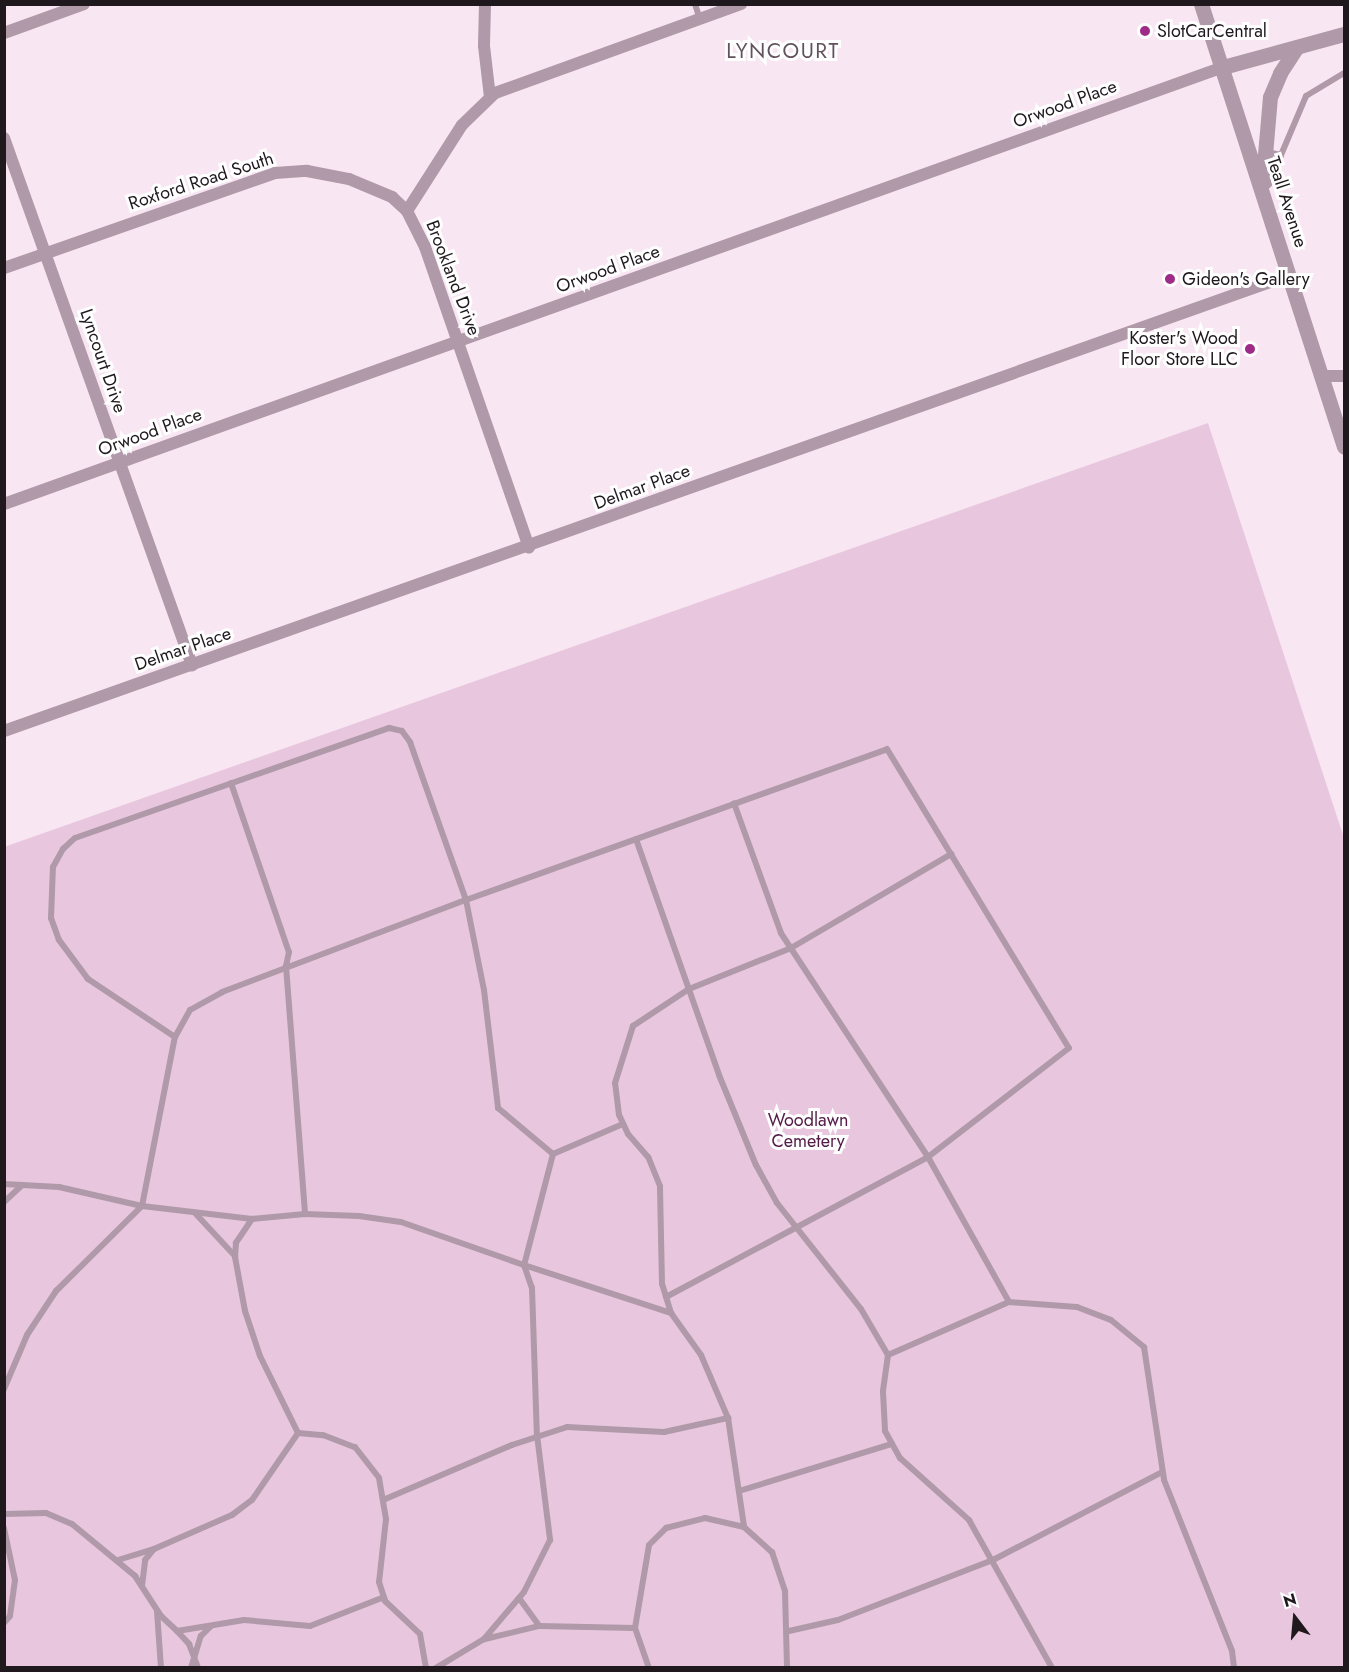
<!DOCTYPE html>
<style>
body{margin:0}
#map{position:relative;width:1349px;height:1672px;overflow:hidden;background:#f9e6f3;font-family:Jost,sans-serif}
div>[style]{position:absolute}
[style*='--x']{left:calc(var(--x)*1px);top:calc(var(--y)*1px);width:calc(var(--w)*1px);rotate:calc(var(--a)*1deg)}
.green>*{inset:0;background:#e8c7de}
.service>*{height:6px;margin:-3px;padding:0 3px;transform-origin:3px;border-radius:3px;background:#b099a9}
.minor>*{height:12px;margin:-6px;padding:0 6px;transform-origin:6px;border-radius:6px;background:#b099a9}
.tertiary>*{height:15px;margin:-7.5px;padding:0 7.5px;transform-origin:7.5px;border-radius:7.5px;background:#b099a9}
.dots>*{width:16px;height:16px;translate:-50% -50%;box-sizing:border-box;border:3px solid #fff;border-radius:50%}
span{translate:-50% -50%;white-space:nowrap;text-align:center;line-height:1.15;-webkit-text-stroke:6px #fff;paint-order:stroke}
.poi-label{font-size:18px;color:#1f181d}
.left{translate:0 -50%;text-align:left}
.right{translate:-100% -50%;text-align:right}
.street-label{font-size:18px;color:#1f181d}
.park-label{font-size:18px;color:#541a48}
.quarter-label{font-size:21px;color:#62525d;letter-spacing:1.5px}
.frame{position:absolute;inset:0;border:6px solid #1f181d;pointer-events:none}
.north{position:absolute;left:1265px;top:1588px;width:60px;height:60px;-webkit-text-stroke:4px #fff;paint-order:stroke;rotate:344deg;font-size:16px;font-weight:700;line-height:24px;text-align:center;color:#1f181d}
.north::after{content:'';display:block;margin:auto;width:21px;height:27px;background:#1f181d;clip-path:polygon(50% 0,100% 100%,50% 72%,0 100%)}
</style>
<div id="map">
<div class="green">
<div style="clip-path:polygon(1208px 423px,1344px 838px,1344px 1667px,5px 1667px,4px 847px)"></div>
</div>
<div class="service">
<div style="--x:695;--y:4;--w:16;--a:72"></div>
<div style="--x:1281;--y:155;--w:64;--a:-67"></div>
<div style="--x:1306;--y:96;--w:44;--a:-31.2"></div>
<div style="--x:1263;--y:190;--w:16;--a:-43"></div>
<div style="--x:1275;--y:179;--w:25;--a:-76"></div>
<div style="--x:1281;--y:155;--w:14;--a:-168"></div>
<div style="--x:231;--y:783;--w:179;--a:71.1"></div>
<div style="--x:289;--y:952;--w:14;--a:102"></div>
<div style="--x:286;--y:966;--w:249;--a:85.6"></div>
<div style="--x:305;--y:1214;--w:54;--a:2.1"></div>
<div style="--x:359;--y:1216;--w:42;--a:8.1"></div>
<div style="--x:401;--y:1222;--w:130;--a:19.3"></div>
<div style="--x:524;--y:1265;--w:24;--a:71"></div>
<div style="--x:532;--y:1288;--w:147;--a:88.1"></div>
<div style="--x:537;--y:1435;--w:106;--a:82.9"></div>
<div style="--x:550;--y:1540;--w:58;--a:116.6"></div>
<div style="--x:524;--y:1592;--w:62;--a:130.4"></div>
<div style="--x:484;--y:1639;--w:56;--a:148.9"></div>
<div style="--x:636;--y:839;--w:250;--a:70.6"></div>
<div style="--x:719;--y:1075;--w:97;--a:67.7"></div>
<div style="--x:756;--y:1165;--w:43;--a:61.1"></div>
<div style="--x:777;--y:1203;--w:135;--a:51.6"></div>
<div style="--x:861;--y:1309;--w:53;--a:59.6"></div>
<div style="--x:888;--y:1355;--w:37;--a:98"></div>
<div style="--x:883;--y:1392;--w:39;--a:87"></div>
<div style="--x:885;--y:1431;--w:31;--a:61"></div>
<div style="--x:900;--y:1458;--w:93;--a:41.9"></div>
<div style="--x:969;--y:1520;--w:170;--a:60.7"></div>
<div style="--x:175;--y:1037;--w:31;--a:-61"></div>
<div style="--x:190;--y:1010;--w:37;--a:-29"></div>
<div style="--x:222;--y:992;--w:261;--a:-20.7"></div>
<div style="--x:466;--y:900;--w:92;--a:78.7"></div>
<div style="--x:484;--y:990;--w:119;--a:83.2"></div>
<div style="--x:498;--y:1108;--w:72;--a:39.9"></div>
<div style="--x:553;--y:1154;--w:115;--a:104.6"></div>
<div style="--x:524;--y:1265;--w:155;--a:18.1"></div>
<div style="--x:671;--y:1313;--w:52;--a:54.5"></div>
<div style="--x:701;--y:1355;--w:69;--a:66.8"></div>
<div style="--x:728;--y:1418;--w:110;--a:81.6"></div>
<div style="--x:744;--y:1527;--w:38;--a:42"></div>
<div style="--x:772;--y:1552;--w:41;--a:71.6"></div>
<div style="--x:785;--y:1591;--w:77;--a:88.5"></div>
<div style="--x:553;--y:1154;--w:76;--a:-23.2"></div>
<div style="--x:4;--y:1184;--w:55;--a:3.1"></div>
<div style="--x:59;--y:1187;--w:85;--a:12.9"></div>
<div style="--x:142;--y:1206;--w:172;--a:-79"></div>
<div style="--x:175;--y:1037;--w:105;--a:-146.3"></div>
<div style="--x:88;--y:979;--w:49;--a:-126.6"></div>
<div style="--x:59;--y:940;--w:23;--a:-110"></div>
<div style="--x:51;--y:918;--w:51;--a:-87.8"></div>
<div style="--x:53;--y:867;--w:21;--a:-61"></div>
<div style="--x:63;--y:849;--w:16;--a:-43"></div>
<div style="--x:75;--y:838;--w:333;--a:-19.3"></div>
<div style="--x:389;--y:728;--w:13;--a:13"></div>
<div style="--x:402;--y:731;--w:14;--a:54"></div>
<div style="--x:410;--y:742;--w:168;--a:70.5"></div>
<div style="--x:466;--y:900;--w:447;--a:-19.7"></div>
<div style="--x:887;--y:749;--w:350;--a:58.7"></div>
<div style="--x:1069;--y:1048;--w:178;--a:142.3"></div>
<div style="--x:928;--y:1157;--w:166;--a:60.8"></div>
<div style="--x:1009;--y:1302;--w:68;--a:4.2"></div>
<div style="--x:1077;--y:1307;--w:36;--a:21"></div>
<div style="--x:1111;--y:1320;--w:43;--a:39.3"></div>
<div style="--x:1144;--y:1347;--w:134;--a:81.4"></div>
<div style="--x:1164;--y:1480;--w:184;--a:68.3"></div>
<div style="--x:1232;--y:1651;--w:17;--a:83"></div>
<div style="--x:4;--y:1202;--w:25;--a:-43"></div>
<div style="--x:195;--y:1213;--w:59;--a:47.1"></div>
<div style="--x:252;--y:1219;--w:29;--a:124"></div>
<div style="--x:236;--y:1243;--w:14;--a:94"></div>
<div style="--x:235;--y:1257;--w:55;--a:79.5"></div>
<div style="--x:245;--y:1311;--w:47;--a:71.6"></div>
<div style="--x:260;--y:1356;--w:86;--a:63.7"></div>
<div style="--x:298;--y:1433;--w:25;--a:5"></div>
<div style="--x:323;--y:1435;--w:34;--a:21"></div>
<div style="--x:355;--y:1447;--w:39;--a:52"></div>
<div style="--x:379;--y:1478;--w:42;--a:80.3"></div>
<div style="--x:386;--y:1519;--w:63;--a:96.3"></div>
<div style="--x:379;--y:1582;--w:20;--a:72"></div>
<div style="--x:385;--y:1601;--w:48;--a:43.3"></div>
<div style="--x:420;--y:1634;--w:35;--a:80"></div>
<div style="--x:666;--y:1297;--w:297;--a:-28.1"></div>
<div style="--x:928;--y:1157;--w:268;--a:-123.3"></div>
<div style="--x:781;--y:933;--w:138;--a:-109.9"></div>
<div style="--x:671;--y:1313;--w:30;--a:-107"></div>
<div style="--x:662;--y:1284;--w:98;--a:-91.2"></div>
<div style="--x:660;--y:1186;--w:31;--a:-112"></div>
<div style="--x:648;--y:1157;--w:30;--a:-131"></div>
<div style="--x:628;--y:1134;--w:21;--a:-115"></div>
<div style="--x:619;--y:1115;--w:32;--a:-97"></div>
<div style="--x:615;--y:1083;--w:60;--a:-72.5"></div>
<div style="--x:633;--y:1026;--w:67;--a:-33.5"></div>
<div style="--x:689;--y:989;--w:110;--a:-21.9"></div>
<div style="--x:791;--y:948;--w:186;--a:-30.4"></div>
<div style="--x:888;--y:1355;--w:132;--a:-23.7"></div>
<div style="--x:4;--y:1389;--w:59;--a:-66.9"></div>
<div style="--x:27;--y:1335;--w:53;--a:-56.6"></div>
<div style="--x:56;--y:1291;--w:121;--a:-44.7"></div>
<div style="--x:142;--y:1206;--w:111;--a:6.7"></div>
<div style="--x:252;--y:1219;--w:53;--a:-5.4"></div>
<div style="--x:739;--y:1491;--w:160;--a:-17.1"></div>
<div style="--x:383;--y:1500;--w:140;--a:-23.1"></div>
<div style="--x:512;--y:1445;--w:58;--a:-18.1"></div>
<div style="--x:567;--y:1427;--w:97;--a:3"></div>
<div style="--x:664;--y:1432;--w:66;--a:-12.3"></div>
<div style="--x:4;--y:1514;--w:42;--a:-1.4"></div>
<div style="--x:46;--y:1513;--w:28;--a:23"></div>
<div style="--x:72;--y:1524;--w:82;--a:39.5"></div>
<div style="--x:135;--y:1576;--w:48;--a:57"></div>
<div style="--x:161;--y:1616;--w:22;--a:43"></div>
<div style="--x:177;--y:1631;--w:68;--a:-9.3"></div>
<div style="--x:244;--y:1620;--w:66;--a:5.2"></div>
<div style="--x:310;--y:1626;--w:79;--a:-21.4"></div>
<div style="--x:4;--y:1528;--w:53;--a:78.1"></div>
<div style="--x:15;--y:1580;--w:36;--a:98"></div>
<div style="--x:10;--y:1616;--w:9;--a:131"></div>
<div style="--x:118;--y:1560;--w:38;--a:-17"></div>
<div style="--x:142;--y:1586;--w:26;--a:-83"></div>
<div style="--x:145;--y:1560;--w:14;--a:-51"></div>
<div style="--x:154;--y:1549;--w:85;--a:-23.6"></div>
<div style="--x:232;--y:1515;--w:25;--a:-37"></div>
<div style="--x:252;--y:1500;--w:81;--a:-55.5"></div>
<div style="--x:519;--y:1598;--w:34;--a:54"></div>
<div style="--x:157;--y:1611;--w:57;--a:86"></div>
<div style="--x:635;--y:1628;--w:42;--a:70.7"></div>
<div style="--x:177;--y:1631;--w:18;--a:47"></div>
<div style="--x:189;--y:1644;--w:26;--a:69"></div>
<div style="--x:789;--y:1631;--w:50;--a:-12.7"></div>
<div style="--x:838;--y:1620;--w:166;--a:-21.2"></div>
<div style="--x:993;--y:1560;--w:191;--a:-27.5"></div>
<div style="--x:485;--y:1639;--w:56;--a:-13.5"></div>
<div style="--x:539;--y:1626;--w:96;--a:1.2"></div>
<div style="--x:635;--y:1628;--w:84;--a:-80.4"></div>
<div style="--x:649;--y:1545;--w:24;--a:-45"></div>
<div style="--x:666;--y:1528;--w:40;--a:-14.4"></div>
<div style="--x:705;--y:1518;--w:40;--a:13"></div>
<div style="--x:191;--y:1668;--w:34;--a:-73"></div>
<div style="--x:201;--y:1636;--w:14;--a:-45"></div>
</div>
<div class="minor">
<div style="--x:485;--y:4;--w:42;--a:91.4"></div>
<div style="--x:484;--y:46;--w:51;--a:83.3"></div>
<div style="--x:4;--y:33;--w:85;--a:-19.9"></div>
<div style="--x:4;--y:138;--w:560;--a:70.37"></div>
<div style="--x:407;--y:211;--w:102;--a:-57.4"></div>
<div style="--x:462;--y:125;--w:46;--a:-44.1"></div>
<div style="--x:495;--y:93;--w:262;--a:-19.9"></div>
<div style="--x:4;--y:268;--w:287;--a:-19.3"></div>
<div style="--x:275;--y:173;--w:32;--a:-4"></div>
<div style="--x:307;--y:171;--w:43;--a:10.8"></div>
<div style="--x:349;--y:179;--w:47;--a:22.7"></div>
<div style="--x:392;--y:197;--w:21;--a:43"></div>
<div style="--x:407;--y:211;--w:40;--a:63.4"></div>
<div style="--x:425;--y:247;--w:318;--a:70.9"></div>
<div style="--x:1322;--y:376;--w:22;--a:0"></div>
<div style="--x:4;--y:504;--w:1295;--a:-19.72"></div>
<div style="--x:4;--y:731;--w:1364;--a:-19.52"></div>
</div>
<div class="tertiary">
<div style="--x:1201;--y:4;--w:465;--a:72.1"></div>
<div style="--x:1223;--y:67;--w:125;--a:-15.3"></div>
<div style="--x:1263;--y:178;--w:81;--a:-85.1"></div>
<div style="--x:1270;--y:97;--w:26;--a:-67"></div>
<div style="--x:1280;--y:73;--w:31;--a:-57"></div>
</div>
<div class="dots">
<div style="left:1145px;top:31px;background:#9d2b87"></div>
<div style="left:1170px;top:279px;background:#9d2b87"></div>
<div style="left:1250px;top:349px;background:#9d2b87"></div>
</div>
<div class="poi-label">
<span class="left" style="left:1157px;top:31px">SlotCarCentral</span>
<span class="left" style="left:1182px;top:279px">Gideon's Gallery</span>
<span class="right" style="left:1238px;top:349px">Koster's Wood<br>Floor Store LLC</span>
</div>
<div class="street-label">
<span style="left:1065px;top:104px;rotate:-20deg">Orwood Place</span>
<span style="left:201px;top:181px;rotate:-18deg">Roxford Road South</span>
<span style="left:1287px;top:202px;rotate:72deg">Teall Avenue</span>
<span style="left:608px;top:269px;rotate:-20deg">Orwood Place</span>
<span style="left:453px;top:278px;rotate:69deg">Brookland Drive</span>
<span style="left:103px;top:361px;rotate:71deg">Lyncourt Drive</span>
<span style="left:150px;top:432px;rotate:-20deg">Orwood Place</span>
<span style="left:642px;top:487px;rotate:-20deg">Delmar Place</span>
<span style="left:183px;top:649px;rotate:-19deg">Delmar Place</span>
</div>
<div class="park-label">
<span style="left:808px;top:1131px">Woodlawn<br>Cemetery</span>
</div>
<div class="quarter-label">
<span style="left:783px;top:51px">LYNCOURT</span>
</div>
<div class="frame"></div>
<div class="north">N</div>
</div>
